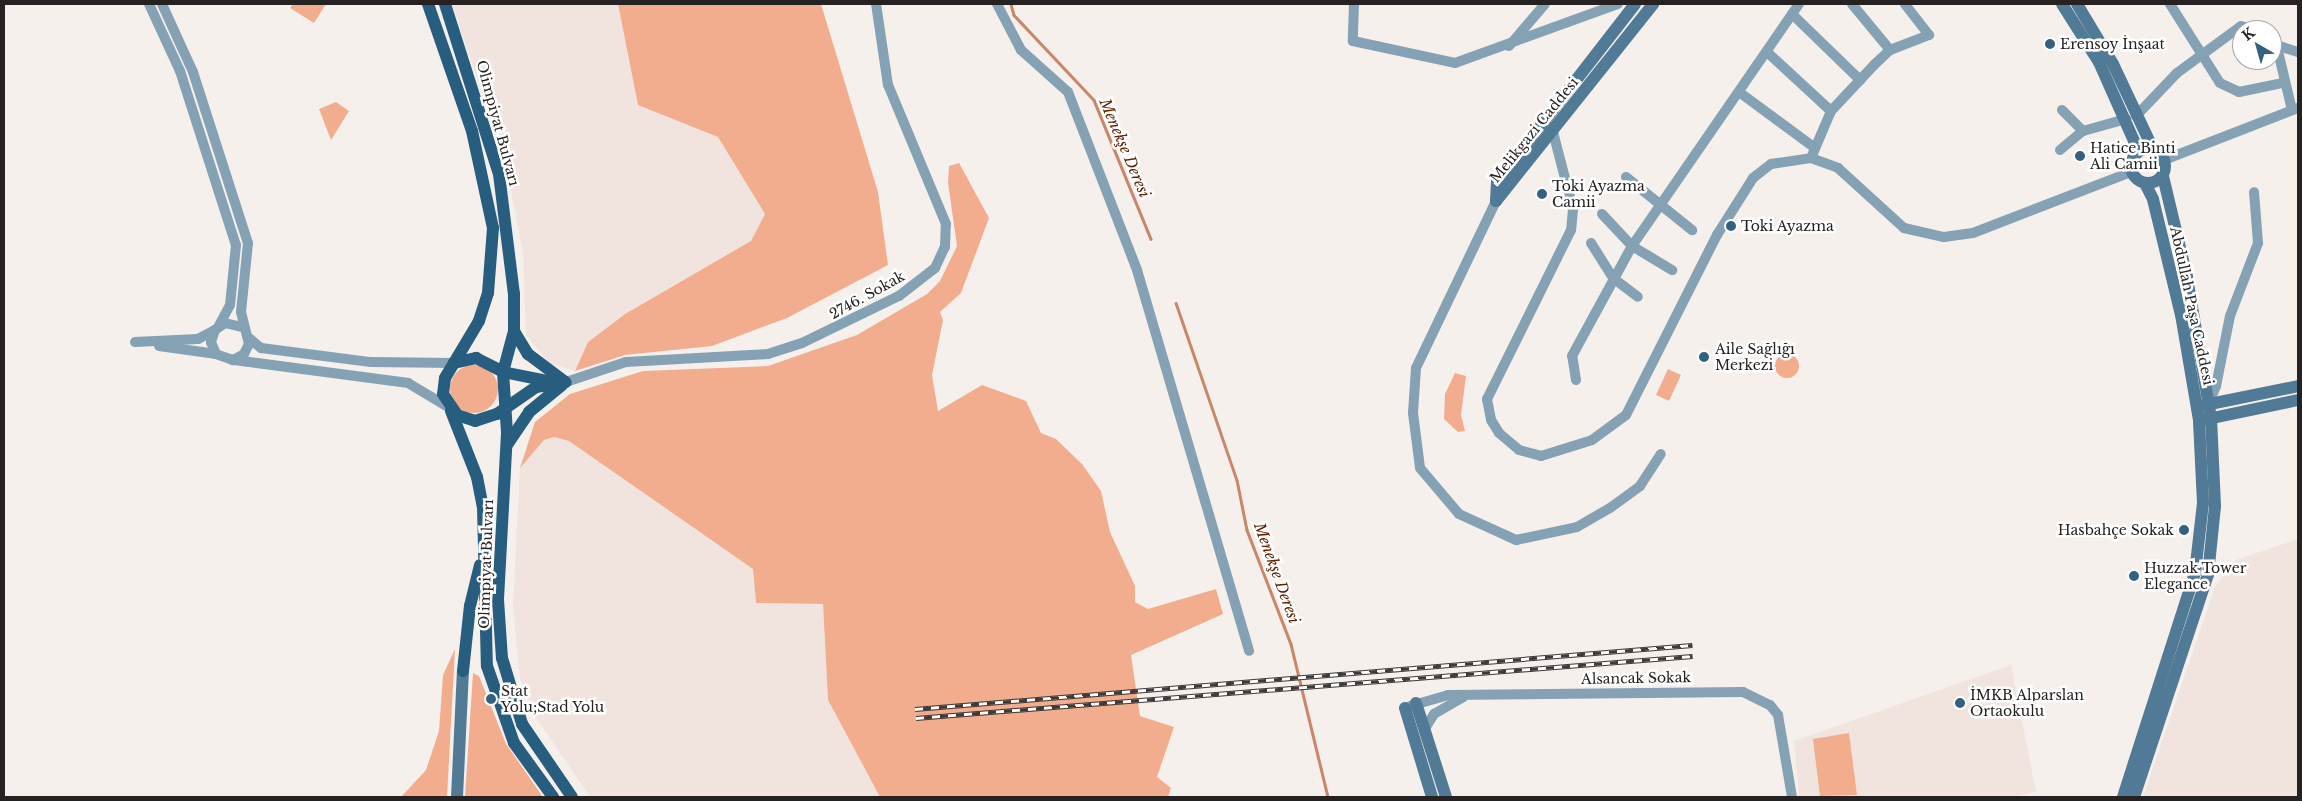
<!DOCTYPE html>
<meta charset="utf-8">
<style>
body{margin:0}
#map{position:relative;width:2302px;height:801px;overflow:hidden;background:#f6f0ed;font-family:"Libre Baskerville",serif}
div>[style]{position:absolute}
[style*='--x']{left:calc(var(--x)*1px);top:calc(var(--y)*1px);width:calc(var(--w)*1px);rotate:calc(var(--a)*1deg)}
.built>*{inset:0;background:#f1e3dd}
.green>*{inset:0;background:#f2ad8f}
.round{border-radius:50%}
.stream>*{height:2.5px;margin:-1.25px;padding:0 1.25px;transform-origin:1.25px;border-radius:1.25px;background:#ca8669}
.street>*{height:10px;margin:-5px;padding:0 5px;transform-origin:5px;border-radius:5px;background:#85a1b4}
.secondary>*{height:12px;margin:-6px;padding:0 6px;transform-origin:6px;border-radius:6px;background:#507a95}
.secondary>.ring{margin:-6px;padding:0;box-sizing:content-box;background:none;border:12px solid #507a95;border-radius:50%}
.primary>*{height:12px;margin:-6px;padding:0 6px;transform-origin:6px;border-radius:6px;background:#275e7f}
.rail>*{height:4.5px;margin-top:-2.25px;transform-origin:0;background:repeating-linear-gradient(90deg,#fff 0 8px,#3d3a38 0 16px);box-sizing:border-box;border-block:1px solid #3d3a38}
.dots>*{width:14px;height:14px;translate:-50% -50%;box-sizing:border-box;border:2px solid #fff;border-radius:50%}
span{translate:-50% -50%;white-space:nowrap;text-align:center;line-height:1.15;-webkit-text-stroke:5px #fff;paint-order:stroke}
.poi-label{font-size:14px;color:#252221}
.left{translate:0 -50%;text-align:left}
.right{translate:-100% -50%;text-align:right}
.street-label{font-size:14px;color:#252221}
.water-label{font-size:15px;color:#612302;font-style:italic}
.frame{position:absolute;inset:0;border:5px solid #252221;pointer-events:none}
.north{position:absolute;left:2232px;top:20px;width:50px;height:50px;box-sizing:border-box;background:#fff;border:1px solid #a8a7a6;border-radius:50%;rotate:322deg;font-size:14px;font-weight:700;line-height:20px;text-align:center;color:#252221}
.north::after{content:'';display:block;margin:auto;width:18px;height:22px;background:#326280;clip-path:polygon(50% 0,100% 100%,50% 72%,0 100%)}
</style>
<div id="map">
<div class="built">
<div style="clip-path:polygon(452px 4px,618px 4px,638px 105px,718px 137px,765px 214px,751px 241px,625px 314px,588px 341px,575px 371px,549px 363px,526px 335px,523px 253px,506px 164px)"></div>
<div style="clip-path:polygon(554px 437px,569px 441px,753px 569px,756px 603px,823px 604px,828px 700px,880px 797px,590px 797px,535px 716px,520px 679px,513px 607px,520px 468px,544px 440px)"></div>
<div style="clip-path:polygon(2298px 539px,2298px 797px,2143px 797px,2215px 587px,2236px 560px)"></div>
<div style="clip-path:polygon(2011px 665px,2036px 792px,2010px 797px,1799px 797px,1794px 741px)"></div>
</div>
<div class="green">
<div style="clip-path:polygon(293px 4px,326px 4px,314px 23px,290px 8px)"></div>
<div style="clip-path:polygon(618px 4px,821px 4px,878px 192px,888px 265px,787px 318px,712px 346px,625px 355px,575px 371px,588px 342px,625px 314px,751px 241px,765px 214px,718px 137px,638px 105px)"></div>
<div style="clip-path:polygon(336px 102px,349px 111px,331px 140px,319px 109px)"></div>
<div style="clip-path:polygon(959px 163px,989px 218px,961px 293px,940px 312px,943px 320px,932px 375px,938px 411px,982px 385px,1026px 401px,1041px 433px,1056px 439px,1082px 464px,1101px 491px,1110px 532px,1135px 586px,1135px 602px,1148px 609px,1216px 589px,1223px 614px,1131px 655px,1140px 716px,1174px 727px,1157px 777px,1171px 788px,1168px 797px,880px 797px,828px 700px,823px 604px,756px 603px,753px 569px,569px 441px,554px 437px,544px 440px,520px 468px,535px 422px,570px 394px,643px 371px,768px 366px,857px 335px,927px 294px,940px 281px,957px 246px,948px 183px,949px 166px)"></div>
<div class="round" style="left:1775px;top:354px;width:24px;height:24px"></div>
<div class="round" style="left:450px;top:365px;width:48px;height:48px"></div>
<div style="clip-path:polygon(1668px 369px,1681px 375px,1669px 401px,1656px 395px)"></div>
<div style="clip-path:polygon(1455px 373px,1466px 376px,1461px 415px,1465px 431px,1458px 432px,1444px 419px,1445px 394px)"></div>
<div style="clip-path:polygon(455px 649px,447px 797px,401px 797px,426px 770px,439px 731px,443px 675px)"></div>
<div style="clip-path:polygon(473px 673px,479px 676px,506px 744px,543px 797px,465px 797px)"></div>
<div style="clip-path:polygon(1849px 733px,1857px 795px,1820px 796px,1813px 739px)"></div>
</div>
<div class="stream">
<div style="--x:1011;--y:4;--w:11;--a:75"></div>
<div style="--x:1014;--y:15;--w:117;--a:46.7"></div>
<div style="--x:1094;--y:100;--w:150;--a:67.7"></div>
<div style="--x:1176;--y:303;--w:187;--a:71"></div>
<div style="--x:1237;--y:480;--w:51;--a:78.7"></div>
<div style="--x:1247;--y:530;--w:122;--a:68.9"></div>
<div style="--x:1291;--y:644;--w:157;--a:76.4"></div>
</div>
<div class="street">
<div style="--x:149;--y:4;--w:74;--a:65.2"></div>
<div style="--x:180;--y:71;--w:183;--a:72.2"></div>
<div style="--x:236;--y:245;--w:60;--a:95.7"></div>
<div style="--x:230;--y:305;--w:24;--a:118"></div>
<div style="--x:162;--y:4;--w:75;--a:65.5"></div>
<div style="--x:193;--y:72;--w:180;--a:72.2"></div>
<div style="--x:248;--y:243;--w:69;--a:95.8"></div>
<div style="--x:241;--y:312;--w:33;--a:76"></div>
<div style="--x:249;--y:344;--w:11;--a:117"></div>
<div style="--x:244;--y:354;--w:13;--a:151"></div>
<div style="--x:233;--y:360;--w:18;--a:-161"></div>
<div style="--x:216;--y:354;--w:13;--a:-113"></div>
<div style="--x:211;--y:342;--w:13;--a:-72"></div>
<div style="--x:215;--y:330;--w:12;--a:-35"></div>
<div style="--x:225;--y:323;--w:18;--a:13"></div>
<div style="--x:997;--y:4;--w:52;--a:62.4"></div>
<div style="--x:1021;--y:50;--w:63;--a:41.8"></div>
<div style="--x:1068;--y:92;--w:191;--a:68.8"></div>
<div style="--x:1137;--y:270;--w:397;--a:73.6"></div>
<div style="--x:1354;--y:4;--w:37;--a:92"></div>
<div style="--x:1353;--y:41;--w:104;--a:12.2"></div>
<div style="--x:1455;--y:63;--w:173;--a:-19.9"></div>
<div style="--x:1852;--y:4;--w:60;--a:50.4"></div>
<div style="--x:2170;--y:4;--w:93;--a:57.7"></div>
<div style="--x:2220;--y:83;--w:21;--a:25"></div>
<div style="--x:2239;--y:92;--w:45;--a:-11.6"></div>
<div style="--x:1792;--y:14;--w:95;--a:44.1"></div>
<div style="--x:2273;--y:44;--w:26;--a:18"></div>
<div style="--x:1509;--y:46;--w:55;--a:-49.4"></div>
<div style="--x:2277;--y:47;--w:65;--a:76.6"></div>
<div style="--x:1767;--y:52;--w:87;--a:42.7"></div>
<div style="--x:1739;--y:92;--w:94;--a:36.4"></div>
<div style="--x:2062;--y:110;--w:30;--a:45"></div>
<div style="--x:2136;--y:116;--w:59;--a:-46.4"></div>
<div style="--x:2177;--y:73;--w:79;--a:-36.3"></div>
<div style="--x:2241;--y:26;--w:15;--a:16"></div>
<div style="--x:1547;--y:127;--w:8;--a:40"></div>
<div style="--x:1553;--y:132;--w:80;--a:75.4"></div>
<div style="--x:1573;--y:209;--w:21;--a:95"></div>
<div style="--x:1571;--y:230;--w:189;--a:116.4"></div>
<div style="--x:1487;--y:399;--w:21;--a:79"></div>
<div style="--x:1491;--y:420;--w:15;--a:58"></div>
<div style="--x:1499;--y:433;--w:26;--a:40"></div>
<div style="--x:1519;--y:450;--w:23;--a:15"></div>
<div style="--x:1541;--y:456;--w:53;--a:-17.4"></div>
<div style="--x:1592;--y:440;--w:42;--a:-36.3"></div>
<div style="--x:1626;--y:415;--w:202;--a:-63.2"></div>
<div style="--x:1717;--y:235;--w:67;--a:-57.7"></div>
<div style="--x:1753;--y:178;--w:23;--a:-38"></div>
<div style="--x:1771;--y:164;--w:40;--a:-8.5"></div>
<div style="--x:1811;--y:158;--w:29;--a:20"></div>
<div style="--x:1838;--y:168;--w:89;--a:42.3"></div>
<div style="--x:1904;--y:228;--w:41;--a:12.7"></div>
<div style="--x:1944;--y:237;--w:29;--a:-8"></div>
<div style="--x:1973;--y:233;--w:169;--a:-21.1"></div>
<div style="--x:2060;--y:150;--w:30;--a:-40"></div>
<div style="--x:2083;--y:131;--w:45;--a:-15.6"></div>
<div style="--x:1811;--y:158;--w:51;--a:-66.9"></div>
<div style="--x:1831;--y:111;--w:64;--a:-46.9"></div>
<div style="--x:1875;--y:64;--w:21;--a:-43"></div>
<div style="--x:1890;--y:50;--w:42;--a:-21"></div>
<div style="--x:1929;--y:35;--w:39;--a:-128"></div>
<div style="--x:2164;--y:160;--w:144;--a:-21.2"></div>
<div style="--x:1626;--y:177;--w:85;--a:38.8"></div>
<div style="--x:1496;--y:201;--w:185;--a:115.6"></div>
<div style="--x:1416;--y:368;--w:45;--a:93.8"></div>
<div style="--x:1413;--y:413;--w:55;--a:82.7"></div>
<div style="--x:1420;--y:468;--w:60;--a:49.7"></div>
<div style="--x:1459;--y:514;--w:63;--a:24.5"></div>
<div style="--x:1516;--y:540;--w:62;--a:-12"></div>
<div style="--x:1577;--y:527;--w:38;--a:-30"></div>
<div style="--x:1610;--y:508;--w:37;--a:-36"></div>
<div style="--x:1640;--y:486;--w:38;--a:-57"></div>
<div style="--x:1602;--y:214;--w:44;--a:46.8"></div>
<div style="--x:1632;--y:246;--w:47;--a:31"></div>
<div style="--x:1591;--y:243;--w:41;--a:57.8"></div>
<div style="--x:1613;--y:278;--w:31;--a:37"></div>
<div style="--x:249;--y:338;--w:16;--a:40"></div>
<div style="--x:261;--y:348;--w:111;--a:7.3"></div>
<div style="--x:371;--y:362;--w:83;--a:0.7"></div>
<div style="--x:135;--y:342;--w:63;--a:-2.7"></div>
<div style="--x:198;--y:339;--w:19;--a:-28"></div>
<div style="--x:159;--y:346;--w:58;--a:8"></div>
<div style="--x:234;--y:360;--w:176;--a:7.5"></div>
<div style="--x:408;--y:383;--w:49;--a:30.8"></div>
<div style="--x:1576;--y:380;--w:24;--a:-99"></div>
<div style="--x:1572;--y:356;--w:125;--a:-61.4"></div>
<div style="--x:1632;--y:246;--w:294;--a:-55.4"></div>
<div style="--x:566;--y:382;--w:63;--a:-18.4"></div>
<div style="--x:626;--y:362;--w:142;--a:-3.2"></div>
<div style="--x:768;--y:354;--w:36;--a:-18"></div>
<div style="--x:802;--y:343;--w:108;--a:-25.9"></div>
<div style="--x:899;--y:296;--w:46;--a:-37.9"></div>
<div style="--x:935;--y:268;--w:23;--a:-65"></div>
<div style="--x:945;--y:247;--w:23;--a:-88"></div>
<div style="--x:946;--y:224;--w:151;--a:-112.6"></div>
<div style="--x:888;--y:85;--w:82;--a:-98.4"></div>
<div style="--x:2208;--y:405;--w:21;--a:-67"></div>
<div style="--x:2216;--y:386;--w:71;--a:-78.7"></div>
<div style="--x:2230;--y:316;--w:78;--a:-69"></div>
<div style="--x:2258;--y:243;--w:51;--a:-94.5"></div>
<div style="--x:1410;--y:706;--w:40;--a:-16"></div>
<div style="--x:1448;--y:695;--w:295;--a:-0.6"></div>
<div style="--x:1743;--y:692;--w:30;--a:26"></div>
<div style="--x:1770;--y:705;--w:13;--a:51"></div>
<div style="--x:1778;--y:715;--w:83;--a:80.3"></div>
<div style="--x:1424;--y:730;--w:19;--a:-58"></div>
<div style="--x:1434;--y:714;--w:34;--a:-30"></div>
</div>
<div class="secondary">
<div style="--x:2062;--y:4;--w:69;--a:57.5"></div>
<div style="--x:2099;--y:62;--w:86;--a:66.1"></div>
<div style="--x:2134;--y:141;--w:14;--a:86"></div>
<div style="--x:2077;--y:4;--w:70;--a:59"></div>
<div style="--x:2113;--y:64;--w:94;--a:64.8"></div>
<div class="ring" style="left:2131px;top:149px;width:22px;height:22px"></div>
<div style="--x:1496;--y:201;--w:252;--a:-51.4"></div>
<div style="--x:1496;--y:201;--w:19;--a:-87"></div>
<div style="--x:1497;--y:182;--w:225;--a:-52.2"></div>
<div style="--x:2200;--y:406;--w:100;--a:-11.5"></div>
<div style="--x:2203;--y:420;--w:97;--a:-11.9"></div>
<div style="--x:1416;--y:703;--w:99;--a:72.3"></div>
<div style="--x:1405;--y:708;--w:93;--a:73.1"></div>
<div style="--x:457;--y:797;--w:126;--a:-87.3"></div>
<div style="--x:2123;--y:797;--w:235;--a:-72.2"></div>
<div style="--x:2195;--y:573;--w:70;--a:-83.5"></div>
<div style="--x:2203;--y:503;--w:83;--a:-92.8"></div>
<div style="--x:2199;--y:420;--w:107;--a:-99.7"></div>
<div style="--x:2181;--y:315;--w:119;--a:-103.6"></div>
<div style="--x:2153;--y:199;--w:18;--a:-117"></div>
<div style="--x:2134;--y:797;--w:234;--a:-71.6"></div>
<div style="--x:2208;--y:575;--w:69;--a:-84.2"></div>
<div style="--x:2215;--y:506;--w:88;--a:-92.6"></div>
<div style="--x:2211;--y:418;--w:143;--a:-99.7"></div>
<div style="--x:2187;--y:277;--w:104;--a:-103.4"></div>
</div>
<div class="primary">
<div style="--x:428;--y:4;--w:134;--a:70.9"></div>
<div style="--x:472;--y:131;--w:99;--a:77.8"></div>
<div style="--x:493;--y:228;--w:65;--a:94.4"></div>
<div style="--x:488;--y:293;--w:29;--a:108"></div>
<div style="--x:479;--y:321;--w:66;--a:120.8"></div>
<div style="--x:445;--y:378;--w:16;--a:97"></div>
<div style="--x:443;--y:394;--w:25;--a:56"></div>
<div style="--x:457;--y:415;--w:19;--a:18"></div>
<div style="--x:475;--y:421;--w:23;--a:-18"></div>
<div style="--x:497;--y:414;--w:47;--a:-34.7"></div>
<div style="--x:536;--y:387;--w:30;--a:-9"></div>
<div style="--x:445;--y:4;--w:178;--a:72.4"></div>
<div style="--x:499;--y:174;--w:121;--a:82.9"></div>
<div style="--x:514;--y:294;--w:37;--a:90"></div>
<div style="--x:514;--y:331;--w:42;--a:105"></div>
<div style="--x:514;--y:331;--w:27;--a:59"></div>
<div style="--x:528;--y:354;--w:45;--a:36.9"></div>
<div style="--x:454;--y:363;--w:23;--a:-13"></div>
<div style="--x:476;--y:358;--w:30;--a:27"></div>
<div style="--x:503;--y:372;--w:46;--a:11.3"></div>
<div style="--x:503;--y:372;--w:61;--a:86.2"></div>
<div style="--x:507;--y:433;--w:167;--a:93.1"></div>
<div style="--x:498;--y:600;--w:58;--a:86.1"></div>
<div style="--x:502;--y:658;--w:69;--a:73.1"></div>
<div style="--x:522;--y:724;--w:88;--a:55.6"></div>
<div style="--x:451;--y:411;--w:71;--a:68.5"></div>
<div style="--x:477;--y:477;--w:31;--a:79"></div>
<div style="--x:483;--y:507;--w:159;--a:88.6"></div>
<div style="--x:487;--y:666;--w:82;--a:70.7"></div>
<div style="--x:514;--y:743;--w:67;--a:54.2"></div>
<div style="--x:507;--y:445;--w:40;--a:-56"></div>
<div style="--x:529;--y:412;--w:43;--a:-39.3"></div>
<div style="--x:463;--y:671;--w:65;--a:-83.9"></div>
<div style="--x:470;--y:606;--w:42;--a:-76.3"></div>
</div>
<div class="rail">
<div style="--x:915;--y:709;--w:780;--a:-4.71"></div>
<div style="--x:916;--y:718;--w:779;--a:-4.56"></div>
</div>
<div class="dots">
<div style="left:2050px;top:44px;background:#326280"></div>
<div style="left:2080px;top:156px;background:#326280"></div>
<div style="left:1542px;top:194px;background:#326280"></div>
<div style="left:1731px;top:226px;background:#326280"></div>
<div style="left:1704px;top:357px;background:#326280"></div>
<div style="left:2184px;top:530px;background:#326280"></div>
<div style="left:2134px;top:576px;background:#326280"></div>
<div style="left:491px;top:699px;background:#326280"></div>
<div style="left:1960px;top:703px;background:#326280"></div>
</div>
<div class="poi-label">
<span class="left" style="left:2060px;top:44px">Erensoy İnşaat</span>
<span class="left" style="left:2090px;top:156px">Hatice Binti<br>Ali Camii</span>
<span class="left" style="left:1552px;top:194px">Toki Ayazma<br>Camii</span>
<span class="left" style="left:1741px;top:226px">Toki Ayazma</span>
<span class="left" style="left:1715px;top:357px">Aile Sağlığı<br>Merkezi</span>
<span class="right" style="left:2174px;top:530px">Hasbahçe Sokak</span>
<span class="left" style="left:2144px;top:576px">Huzzak Tower<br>Elegance</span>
<span class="left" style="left:501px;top:699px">Stat<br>Yolu;Stad Yolu</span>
<span class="left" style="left:1970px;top:703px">İMKB Alparslan<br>Ortaokulu</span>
</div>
<div class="street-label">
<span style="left:498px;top:123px;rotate:75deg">Olimpiyat Bulvarı</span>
<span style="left:1534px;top:130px;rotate:-51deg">Melikgazi Caddesi</span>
<span style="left:867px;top:295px;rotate:-29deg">2746. Sokak</span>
<span style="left:2192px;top:306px;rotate:78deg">Abdullah Paşa Caddesi</span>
<span style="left:486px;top:564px;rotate:-88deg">Olimpiyat Bulvarı</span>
<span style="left:1636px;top:678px;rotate:-1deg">Alsancak Sokak</span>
</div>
<div class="water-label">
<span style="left:1125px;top:148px;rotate:67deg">Menekşe Deresi</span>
<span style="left:1277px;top:573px;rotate:70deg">Menekşe Deresi</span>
</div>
<div class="frame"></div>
<div class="north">K</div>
</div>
